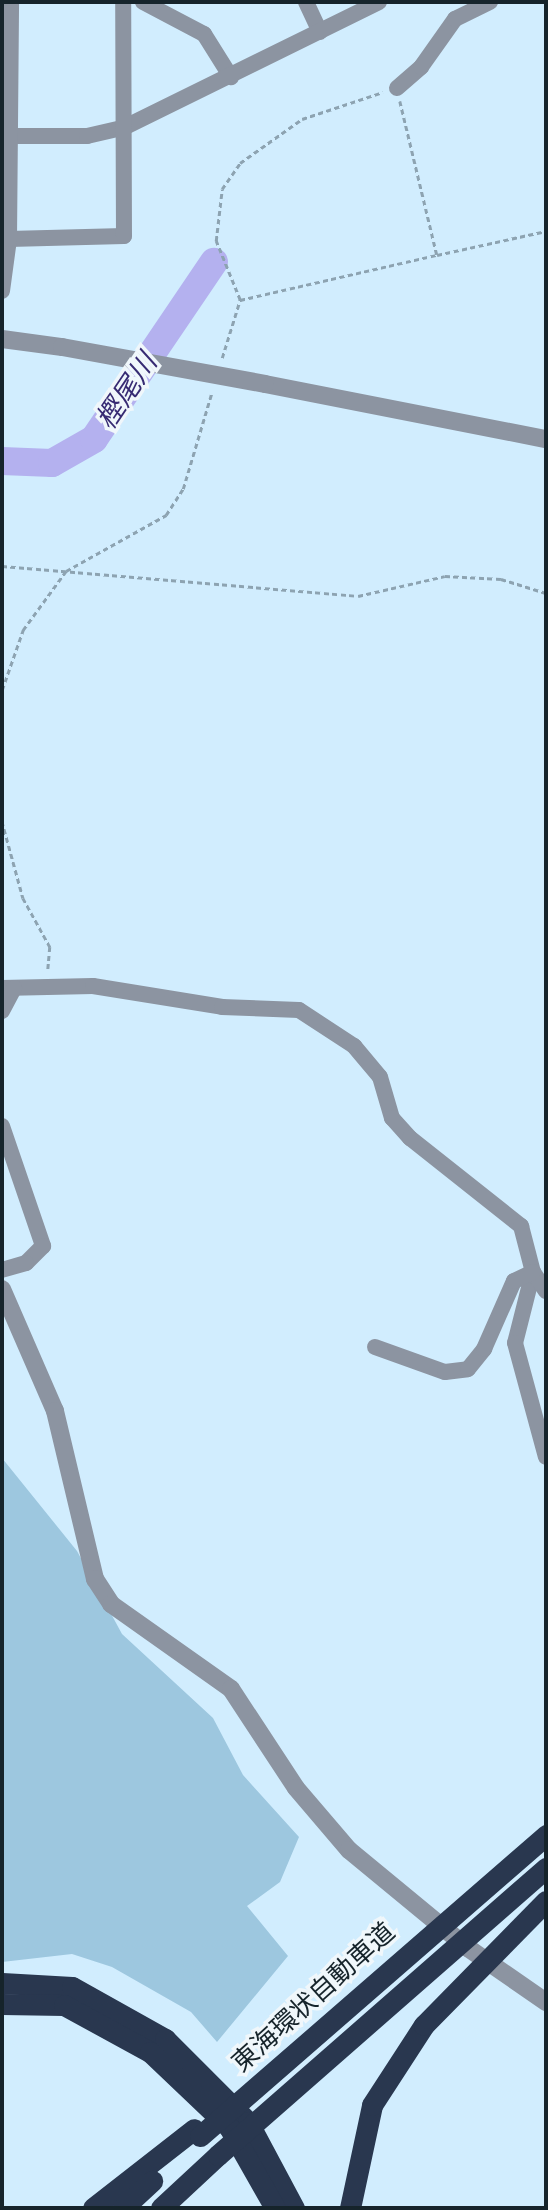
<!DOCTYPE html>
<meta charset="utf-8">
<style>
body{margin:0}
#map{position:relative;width:548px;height:2210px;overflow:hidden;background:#d1edfe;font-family:Mulish,"Noto Sans JP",sans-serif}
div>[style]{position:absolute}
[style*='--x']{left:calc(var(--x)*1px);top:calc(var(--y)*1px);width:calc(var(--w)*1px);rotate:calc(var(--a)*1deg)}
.green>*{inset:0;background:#9dc7df}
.river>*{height:28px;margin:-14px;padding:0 14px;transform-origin:14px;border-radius:14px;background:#b4b1ef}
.path>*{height:2.5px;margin-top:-1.25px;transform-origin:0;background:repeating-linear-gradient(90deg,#8da3b1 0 5px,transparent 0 8.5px)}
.minor>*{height:16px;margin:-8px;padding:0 8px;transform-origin:8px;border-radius:8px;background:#8c94a1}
.tertiary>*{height:18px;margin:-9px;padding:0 9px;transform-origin:9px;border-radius:9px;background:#8c94a1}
.motorway>*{height:21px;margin:-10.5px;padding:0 10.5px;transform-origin:10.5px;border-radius:10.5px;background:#29374f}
.tertiary-bridge>*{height:18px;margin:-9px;padding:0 9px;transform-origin:9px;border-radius:9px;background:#8c94a1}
.motorway-bridge>*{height:21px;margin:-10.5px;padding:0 10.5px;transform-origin:10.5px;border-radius:10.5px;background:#29374f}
span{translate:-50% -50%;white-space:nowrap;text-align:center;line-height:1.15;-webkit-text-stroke:7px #f0f7fb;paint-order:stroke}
.street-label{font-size:26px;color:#16242b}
.water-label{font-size:28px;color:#372b73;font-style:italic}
.frame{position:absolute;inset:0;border:4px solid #16242b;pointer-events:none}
</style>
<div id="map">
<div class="green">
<div style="clip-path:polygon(2px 1458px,77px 1551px,122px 1634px,213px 1718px,243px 1775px,299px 1837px,280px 1882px,247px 1906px,288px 1956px,217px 2042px,191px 2012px,112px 1967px,72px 1954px,2px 1962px)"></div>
</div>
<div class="river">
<div style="--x:2;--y:461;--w:50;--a:2.3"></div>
<div style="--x:52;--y:463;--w:48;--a:-29.7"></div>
<div style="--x:94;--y:439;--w:214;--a:-55.9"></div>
</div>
<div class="path">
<div style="--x:400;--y:101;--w:158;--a:76.5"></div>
<div style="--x:437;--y:255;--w:112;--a:-12.4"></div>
<div style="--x:240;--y:300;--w:202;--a:-12.9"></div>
<div style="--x:222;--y:358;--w:61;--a:-72.8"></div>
<div style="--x:240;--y:300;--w:64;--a:-112.1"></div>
<div style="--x:216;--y:241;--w:52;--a:-83.4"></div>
<div style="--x:222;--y:189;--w:32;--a:-55"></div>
<div style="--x:240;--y:163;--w:76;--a:-35.4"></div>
<div style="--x:302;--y:119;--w:85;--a:-18.4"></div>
<div style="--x:2;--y:566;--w:357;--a:4.8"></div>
<div style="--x:358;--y:596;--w:89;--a:-12.9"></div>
<div style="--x:445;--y:576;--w:56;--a:3.1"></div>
<div style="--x:501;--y:579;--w:47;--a:17.3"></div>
<div style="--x:2;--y:690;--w:64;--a:-70.7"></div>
<div style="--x:23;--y:630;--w:73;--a:-53.9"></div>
<div style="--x:66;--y:571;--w:115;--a:-29.2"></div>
<div style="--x:166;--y:515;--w:31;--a:-57"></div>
<div style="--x:183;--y:489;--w:101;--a:-73.4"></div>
<div style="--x:2;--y:821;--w:80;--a:74.7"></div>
<div style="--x:23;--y:898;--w:56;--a:61.1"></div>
<div style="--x:50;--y:947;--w:25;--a:95"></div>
</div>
<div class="minor">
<div style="--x:143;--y:2;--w:69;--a:27.7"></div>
<div style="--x:204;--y:34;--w:51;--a:57.9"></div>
<div style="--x:306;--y:2;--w:33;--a:65"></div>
<div style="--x:397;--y:88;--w:32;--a:-41"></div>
<div style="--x:421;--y:67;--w:59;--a:-54.7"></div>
<div style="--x:455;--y:19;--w:39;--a:-26"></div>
<div style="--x:2;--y:136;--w:85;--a:0"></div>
<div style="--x:87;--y:136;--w:39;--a:-13"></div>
<div style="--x:125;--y:127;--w:283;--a:-26.2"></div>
<div style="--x:9;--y:239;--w:115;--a:-1.5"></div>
<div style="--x:124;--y:236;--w:234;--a:-90.2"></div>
<div style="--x:2;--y:291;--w:52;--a:-82.3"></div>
<div style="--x:9;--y:239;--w:237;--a:-89.5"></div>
<div style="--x:2;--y:988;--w:91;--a:-1.3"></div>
<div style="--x:93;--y:986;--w:131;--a:9.2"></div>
<div style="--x:222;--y:1007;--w:77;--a:2.2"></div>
<div style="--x:299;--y:1010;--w:66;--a:33.2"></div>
<div style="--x:354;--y:1046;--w:40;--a:50"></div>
<div style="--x:380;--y:1077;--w:43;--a:73.7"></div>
<div style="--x:392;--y:1118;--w:27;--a:48"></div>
<div style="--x:410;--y:1138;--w:142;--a:38.4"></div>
<div style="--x:521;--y:1226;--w:48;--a:75.4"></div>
<div style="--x:533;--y:1272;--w:73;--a:104.2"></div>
<div style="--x:515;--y:1343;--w:118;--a:74.8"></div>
<div style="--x:2;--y:1011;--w:26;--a:-62"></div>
<div style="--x:2;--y:1126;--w:127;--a:71.1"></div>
<div style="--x:43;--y:1246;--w:24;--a:135"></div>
<div style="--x:26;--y:1263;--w:25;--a:164"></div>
<div style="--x:533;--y:1272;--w:23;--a:56"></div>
<div style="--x:375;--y:1347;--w:74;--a:19.7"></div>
<div style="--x:445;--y:1372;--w:23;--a:-7"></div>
<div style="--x:468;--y:1369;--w:26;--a:-51"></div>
<div style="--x:484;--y:1349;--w:74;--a:-66.2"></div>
<div style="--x:514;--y:1281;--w:21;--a:-25"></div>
</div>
<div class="tertiary">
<div style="--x:2;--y:339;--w:61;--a:7.6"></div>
<div style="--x:265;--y:384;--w:286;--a:11.1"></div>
<div style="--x:2;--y:1289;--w:133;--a:66.5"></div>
<div style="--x:55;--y:1411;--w:173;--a:76.6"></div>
<div style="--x:95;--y:1579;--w:30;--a:57"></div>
<div style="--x:111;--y:1604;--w:147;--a:35.3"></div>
<div style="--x:231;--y:1689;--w:118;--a:56.7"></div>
<div style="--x:296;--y:1788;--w:82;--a:49.5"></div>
<div style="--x:349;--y:1850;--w:154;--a:39.5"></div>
<div style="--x:468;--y:1948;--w:95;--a:34.7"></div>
</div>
<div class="motorway">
<div style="--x:2;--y:1983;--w:70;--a:3.3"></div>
<div style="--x:72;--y:1987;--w:107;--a:29.2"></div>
<div style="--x:165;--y:2039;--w:117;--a:45"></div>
<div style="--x:248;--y:2122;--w:98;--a:61.9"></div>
<div style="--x:2;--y:2004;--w:62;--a:0.9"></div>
<div style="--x:64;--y:2005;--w:98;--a:28.7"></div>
<div style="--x:150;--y:2052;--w:109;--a:43.5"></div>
<div style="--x:229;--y:2127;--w:93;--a:60.4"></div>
<div style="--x:93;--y:2208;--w:128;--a:-38"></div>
<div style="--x:123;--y:2208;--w:40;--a:-43"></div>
<div style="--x:161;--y:2208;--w:78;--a:-42.9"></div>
<div style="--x:350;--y:2208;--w:105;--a:-77.9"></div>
</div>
<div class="tertiary-bridge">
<div style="--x:62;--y:347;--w:206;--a:10.3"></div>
</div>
<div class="motorway-bridge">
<div style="--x:372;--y:2105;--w:95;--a:-57"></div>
<div style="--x:424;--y:2025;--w:174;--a:-45.5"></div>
<div style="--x:200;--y:2136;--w:459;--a:-41"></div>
<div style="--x:218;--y:2155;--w:436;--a:-41.2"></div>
</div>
<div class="street-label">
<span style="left:313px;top:1997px;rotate:-42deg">東海環状自動車道</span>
</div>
<div class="water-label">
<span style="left:126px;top:391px;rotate:-56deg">樫尾川</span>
</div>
<div class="frame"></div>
</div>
